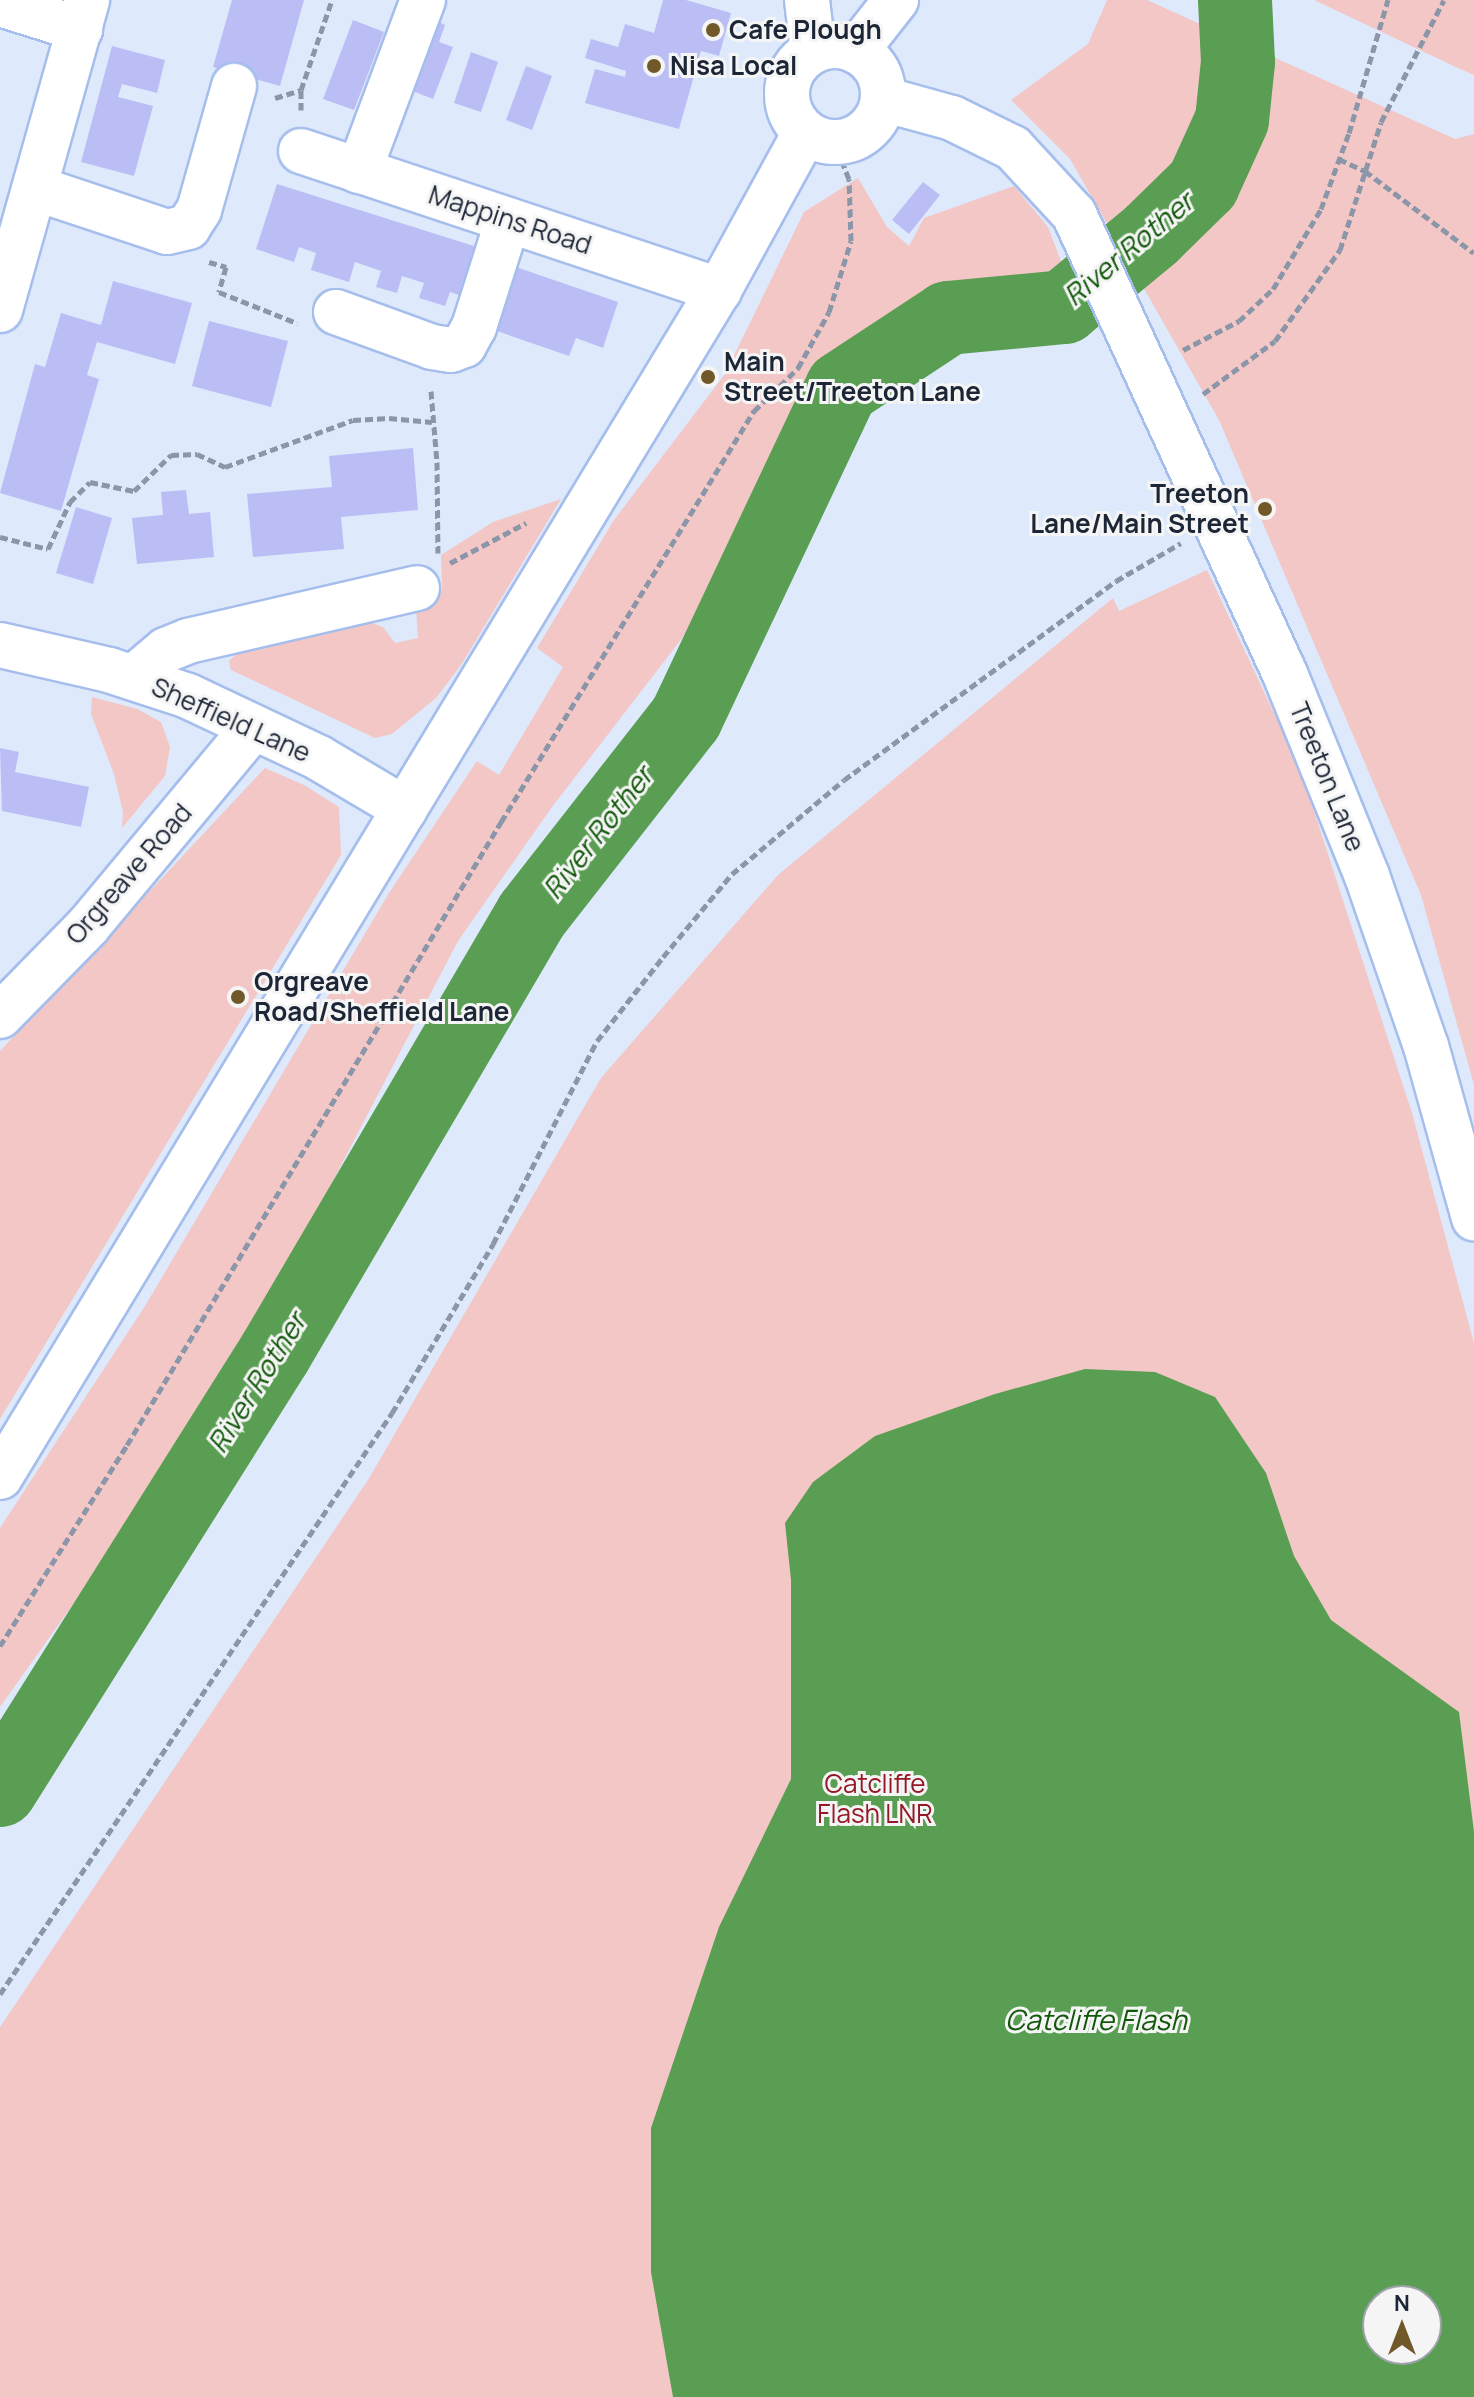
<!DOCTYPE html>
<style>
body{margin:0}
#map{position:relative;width:1474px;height:2397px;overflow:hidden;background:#dee9fc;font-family:Manrope,sans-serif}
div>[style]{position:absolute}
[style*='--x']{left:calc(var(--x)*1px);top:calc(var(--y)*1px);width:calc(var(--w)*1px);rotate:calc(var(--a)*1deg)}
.green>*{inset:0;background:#f2c7c5}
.water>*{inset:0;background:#599e52}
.river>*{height:74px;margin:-37px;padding:0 37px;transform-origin:37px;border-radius:37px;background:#599e52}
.building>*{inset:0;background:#bbbef5}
.path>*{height:5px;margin-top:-2.5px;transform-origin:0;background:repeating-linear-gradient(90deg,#8c96a9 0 8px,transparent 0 12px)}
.roads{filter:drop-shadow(2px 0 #a5beec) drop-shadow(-2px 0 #a5beec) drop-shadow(0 2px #a5beec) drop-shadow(0 -2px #a5beec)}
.minor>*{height:44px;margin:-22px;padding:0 22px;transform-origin:22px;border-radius:22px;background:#fff}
.major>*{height:44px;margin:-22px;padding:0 22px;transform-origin:22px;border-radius:22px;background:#fff}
.major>.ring{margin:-22px;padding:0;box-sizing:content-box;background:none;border:44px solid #fff;border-radius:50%}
.dots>*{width:22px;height:22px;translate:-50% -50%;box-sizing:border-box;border:4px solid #f5f5f5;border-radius:50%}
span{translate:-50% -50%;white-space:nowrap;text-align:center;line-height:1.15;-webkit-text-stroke:6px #f5f5f5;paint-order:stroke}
.poi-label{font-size:26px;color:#1c2637;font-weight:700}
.left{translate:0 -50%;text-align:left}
.right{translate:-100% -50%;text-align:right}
.street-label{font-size:26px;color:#1c2637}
.park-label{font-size:26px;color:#941826}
.water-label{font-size:28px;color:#12580b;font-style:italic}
.north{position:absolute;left:1362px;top:2285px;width:80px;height:80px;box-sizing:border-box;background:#f5f5f5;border:2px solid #9ea2a9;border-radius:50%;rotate:0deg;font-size:22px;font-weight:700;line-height:32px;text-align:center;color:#1c2637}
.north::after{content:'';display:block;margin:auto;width:28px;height:36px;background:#705829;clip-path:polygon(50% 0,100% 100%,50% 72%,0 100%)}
</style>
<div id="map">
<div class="green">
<div style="clip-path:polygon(1107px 0,1147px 0,1455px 139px,1474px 134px,1474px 1085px,1421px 895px,1219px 420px,1070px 159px,1011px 100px,1088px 44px)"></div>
<div style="clip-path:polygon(1314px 0,1474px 0,1474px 75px,1458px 68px)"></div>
<div style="clip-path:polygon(858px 178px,887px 227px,909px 246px,924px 218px,1014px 186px,1048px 227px,1066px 274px,959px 292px,918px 307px,828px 375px,693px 624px,552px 807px,458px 941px,287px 1269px,169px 1469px,0 1707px,0 1528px,145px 1306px,389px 893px,477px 761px,499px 775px,563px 667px,537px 648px,614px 520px,725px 374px,804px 212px)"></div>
<div style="clip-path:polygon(561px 499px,461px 665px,436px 698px,392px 734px,375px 738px,231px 670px,229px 661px,240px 651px,366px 621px,383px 627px,395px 643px,418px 638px,416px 608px,442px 588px,441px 555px,493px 522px)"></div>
<div style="clip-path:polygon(evenodd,1207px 570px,1301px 771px,1412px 1113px,1474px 1343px,1474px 2397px,0 2397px,0 2027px,368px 1480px,601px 1078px,778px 875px,1113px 598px,1119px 611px,1207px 570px,1378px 2301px,1426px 2301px,1426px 2349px,1378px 2349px,1378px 2301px)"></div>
<div style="clip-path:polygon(92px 697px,137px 709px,161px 722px,170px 747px,165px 776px,122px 828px,123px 812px,114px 774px,91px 714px)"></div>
<div style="clip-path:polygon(265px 768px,304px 785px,339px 807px,341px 855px,0 1419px,0 1051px)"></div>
</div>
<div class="water">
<div style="clip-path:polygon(evenodd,1085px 1369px,1155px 1372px,1215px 1397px,1266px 1473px,1294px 1556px,1331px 1620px,1459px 1712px,1474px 1832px,1474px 2397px,673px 2397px,651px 2272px,651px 2128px,719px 1927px,791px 1779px,791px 1580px,785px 1523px,813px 1482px,875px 1436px,995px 1394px,1085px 1369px,1378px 2301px,1426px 2301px,1426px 2349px,1378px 2349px,1378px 2301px)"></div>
</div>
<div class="river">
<div style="--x:0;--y:1790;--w:516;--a:-57.82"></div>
<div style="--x:275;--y:1353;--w:508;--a:-59.6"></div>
<div style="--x:532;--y:915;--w:250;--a:-52"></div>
<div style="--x:686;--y:718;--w:365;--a:-64.7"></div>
<div style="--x:842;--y:388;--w:127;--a:-33.4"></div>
<div style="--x:948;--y:318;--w:117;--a:-5.4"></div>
<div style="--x:1064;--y:307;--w:113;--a:-39.6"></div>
<div style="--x:1151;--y:235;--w:73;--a:-44.4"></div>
<div style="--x:1203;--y:184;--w:70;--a:-65.6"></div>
<div style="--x:1232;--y:120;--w:58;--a:-84.1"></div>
<div style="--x:1238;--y:62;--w:62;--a:-92.8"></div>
</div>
<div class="building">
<div style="clip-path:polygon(232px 0,304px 0,280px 86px,213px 67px)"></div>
<div style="clip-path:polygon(663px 0,686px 0,731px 13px,719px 56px,701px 51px,679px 129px,585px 103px,595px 69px,625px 77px,626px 71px,585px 58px,591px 39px,618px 47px,625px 24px,654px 33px)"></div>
<div style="clip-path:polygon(427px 17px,445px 25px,439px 42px,453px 47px,433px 99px,400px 86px)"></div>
<div style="clip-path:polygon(353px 20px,384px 32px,354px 110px,323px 99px)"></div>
<div style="clip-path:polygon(112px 46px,165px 60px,157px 93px,122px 84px,118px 97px,153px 106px,134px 176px,81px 162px)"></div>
<div style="clip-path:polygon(471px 52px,498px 62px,481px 112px,454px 103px)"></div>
<div style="clip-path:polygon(526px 66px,552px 76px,532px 130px,506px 120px)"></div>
<div style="clip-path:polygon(923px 182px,940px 195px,909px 234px,892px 220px)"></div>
<div style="clip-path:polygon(277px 184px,477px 247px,462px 296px,450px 292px,445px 306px,419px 298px,424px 283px,402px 276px,397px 293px,376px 287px,381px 271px,355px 262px,349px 282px,311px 270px,316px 253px,299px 247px,294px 262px,256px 249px)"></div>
<div style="clip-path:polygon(513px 266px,618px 302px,603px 348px,576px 338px,569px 356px,491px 329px)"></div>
<div style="clip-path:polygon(113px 281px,192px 303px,175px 364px,97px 342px,87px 375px,99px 379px,61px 511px,0 493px,35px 364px,45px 367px,61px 313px,101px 325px)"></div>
<div style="clip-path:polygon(209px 321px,288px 341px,271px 407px,192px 386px)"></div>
<div style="clip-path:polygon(413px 448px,418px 510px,341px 517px,344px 549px,253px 557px,247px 494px,332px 487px,329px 456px)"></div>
<div style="clip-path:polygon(186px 490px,189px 514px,210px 512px,214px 557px,137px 564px,132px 518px,163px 515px,161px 492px)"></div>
<div style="clip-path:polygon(76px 507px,112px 518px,93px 584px,56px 573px)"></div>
<div style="clip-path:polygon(0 748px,19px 752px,15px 772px,89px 787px,81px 827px,2px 811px)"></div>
</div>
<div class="path">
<div style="--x:275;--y:98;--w:27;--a:-17"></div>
<div style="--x:301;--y:110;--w:20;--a:-90"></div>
<div style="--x:301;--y:90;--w:95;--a:-71"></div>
<div style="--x:1339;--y:159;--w:29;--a:25"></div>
<div style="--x:1365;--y:171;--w:136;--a:37"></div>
<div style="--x:209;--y:262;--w:18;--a:16"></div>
<div style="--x:226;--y:267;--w:26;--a:106"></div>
<div style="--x:219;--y:292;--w:84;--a:21.7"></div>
<div style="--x:1183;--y:350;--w:63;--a:-27.4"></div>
<div style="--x:1239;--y:321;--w:47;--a:-43.3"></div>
<div style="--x:1273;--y:289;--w:93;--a:-59"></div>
<div style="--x:1321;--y:209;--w:81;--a:-69.8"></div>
<div style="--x:1349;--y:133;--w:139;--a:-73.7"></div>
<div style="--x:431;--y:391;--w:71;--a:85.2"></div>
<div style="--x:437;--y:462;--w:91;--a:89.4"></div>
<div style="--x:1203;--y:394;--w:89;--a:-36.4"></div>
<div style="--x:1275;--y:341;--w:112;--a:-54.5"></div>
<div style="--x:1340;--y:250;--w:134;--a:-72.2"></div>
<div style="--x:1381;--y:122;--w:137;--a:-62.7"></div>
<div style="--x:0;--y:537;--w:49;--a:14"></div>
<div style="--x:48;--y:549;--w:52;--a:-64.9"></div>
<div style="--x:70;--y:502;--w:28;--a:-45"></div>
<div style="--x:90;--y:482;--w:45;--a:11.6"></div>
<div style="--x:134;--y:491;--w:52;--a:-44.2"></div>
<div style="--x:171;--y:455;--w:26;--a:-2"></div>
<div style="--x:197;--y:454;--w:31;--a:25"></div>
<div style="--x:225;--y:467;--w:136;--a:-20.2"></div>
<div style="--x:353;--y:420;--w:36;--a:-3"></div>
<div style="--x:389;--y:418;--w:43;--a:5.3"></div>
<div style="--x:450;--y:563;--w:86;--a:-27.8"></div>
<div style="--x:0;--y:1646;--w:238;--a:-57.7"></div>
<div style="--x:127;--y:1445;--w:727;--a:-59.02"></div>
<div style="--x:501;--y:822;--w:483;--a:-58.4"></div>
<div style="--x:754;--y:411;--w:62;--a:-44.3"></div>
<div style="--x:798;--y:368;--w:64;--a:-61"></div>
<div style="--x:829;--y:312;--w:74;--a:-72.8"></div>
<div style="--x:851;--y:241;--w:62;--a:-91.8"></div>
<div style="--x:849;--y:179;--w:22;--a:-112"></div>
<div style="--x:0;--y:1994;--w:701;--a:-55.99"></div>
<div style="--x:392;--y:1413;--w:197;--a:-59.1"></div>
<div style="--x:493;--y:1244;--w:228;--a:-62.9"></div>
<div style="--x:597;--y:1041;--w:107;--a:-51.8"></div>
<div style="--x:663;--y:957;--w:108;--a:-50.3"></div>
<div style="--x:732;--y:874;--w:146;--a:-40"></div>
<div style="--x:844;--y:780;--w:337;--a:-36.2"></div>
<div style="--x:1116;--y:581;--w:75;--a:-30.3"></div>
</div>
<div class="roads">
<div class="minor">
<div style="--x:0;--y:4;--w:84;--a:17.4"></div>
<div style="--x:856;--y:51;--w:65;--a:-51.9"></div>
<div style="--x:301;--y:151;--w:441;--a:18.4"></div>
<div style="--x:359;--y:171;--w:183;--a:-69.5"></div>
<div style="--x:35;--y:188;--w:139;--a:18.4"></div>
<div style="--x:167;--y:232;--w:22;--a:-13"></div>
<div style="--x:188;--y:227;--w:20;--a:-57"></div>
<div style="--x:199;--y:210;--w:129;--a:-74.2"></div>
<div style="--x:0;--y:310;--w:322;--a:-74.3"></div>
<div style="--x:336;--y:312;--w:102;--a:20"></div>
<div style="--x:432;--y:347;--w:19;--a:9"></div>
<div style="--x:451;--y:350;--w:14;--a:-21"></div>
<div style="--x:464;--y:345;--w:21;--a:-61"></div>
<div style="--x:474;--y:327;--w:112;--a:-72.4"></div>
<div style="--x:0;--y:645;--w:112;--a:12.9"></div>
<div style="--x:109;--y:670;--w:83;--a:18.2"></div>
<div style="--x:188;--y:696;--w:145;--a:25.3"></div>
<div style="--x:319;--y:758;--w:100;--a:30.7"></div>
<div style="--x:134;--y:677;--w:42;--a:-40.2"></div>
<div style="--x:166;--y:650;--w:24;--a:-22"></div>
<div style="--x:188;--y:641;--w:235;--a:-13"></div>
<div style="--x:0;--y:1016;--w:126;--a:-45.6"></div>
<div style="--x:88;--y:926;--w:258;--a:-50.2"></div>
</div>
<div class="major">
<div style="--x:807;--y:0;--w:51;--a:83.3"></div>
<div class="ring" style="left:787px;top:46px;width:52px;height:52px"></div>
<div style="--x:883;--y:99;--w:72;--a:15.4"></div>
<div style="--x:952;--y:118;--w:68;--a:26.2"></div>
<div style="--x:1013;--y:148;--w:90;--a:47.3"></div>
<div style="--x:1074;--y:214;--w:506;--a:65.36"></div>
<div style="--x:1285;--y:674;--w:218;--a:67.9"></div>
<div style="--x:1367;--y:876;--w:180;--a:70.9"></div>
<div style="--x:1426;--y:1046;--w:179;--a:74.4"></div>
<div style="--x:0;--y:1477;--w:1388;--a:-58.8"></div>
<div style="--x:719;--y:290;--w:179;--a:-61.3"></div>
</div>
</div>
<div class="dots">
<div style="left:713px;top:30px;background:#705829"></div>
<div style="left:654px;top:66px;background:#705829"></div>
<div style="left:708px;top:377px;background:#705829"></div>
<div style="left:1265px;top:509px;background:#705829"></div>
<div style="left:238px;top:997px;background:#705829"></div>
</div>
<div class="poi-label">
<span class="left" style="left:729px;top:30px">Cafe Plough</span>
<span class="left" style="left:670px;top:66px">Nisa Local</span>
<span class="left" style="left:724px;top:377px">Main<br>Street/Treeton Lane</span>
<span class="right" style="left:1249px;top:509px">Treeton<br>Lane/Main Street</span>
<span class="left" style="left:254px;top:997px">Orgreave<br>Road/Sheffield Lane</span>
</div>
<div class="street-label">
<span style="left:510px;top:220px;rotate:18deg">Mappins Road</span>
<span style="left:231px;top:720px;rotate:24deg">Sheffield Lane</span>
<span style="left:1327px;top:777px;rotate:68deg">Treeton Lane</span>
<span style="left:129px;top:874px;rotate:-49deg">Orgreave Road</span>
</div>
<div class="park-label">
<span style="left:875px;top:1799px">Catcliffe<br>Flash LNR</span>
</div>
<div class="water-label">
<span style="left:1128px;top:248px;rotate:-40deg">River Rother</span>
<span style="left:597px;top:832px;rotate:-52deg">River Rother</span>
<span style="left:256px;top:1382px;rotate:-58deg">River Rother</span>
<span style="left:1096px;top:2019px">Catcliffe Flash</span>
</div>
<div class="north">N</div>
</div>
